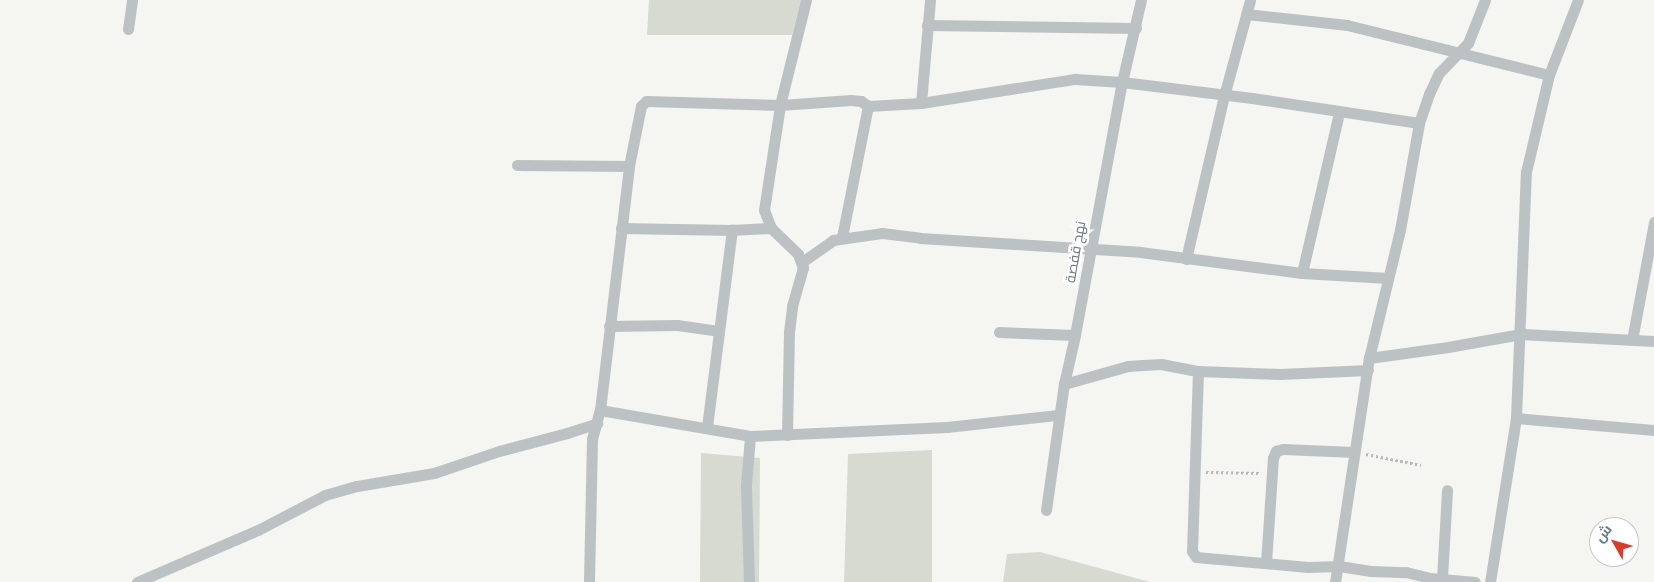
<!DOCTYPE html>
<meta charset="utf-8">
<style>
body{margin:0}
#map{position:relative;width:1654px;height:582px;overflow:hidden;background:#f5f5f2;font-family:Ubuntu,Cairo,sans-serif}
div>[style]{position:absolute}
[style*='--x']{left:calc(var(--x)*1px);top:calc(var(--y)*1px);width:calc(var(--w)*1px);rotate:calc(var(--a)*1deg)}
.green>*{inset:0;background:#d6dad1}
.path>*{height:2.5px;margin-top:-1.25px;transform-origin:0;background:repeating-linear-gradient(90deg,#b7bbbc 0 2.5px,transparent 0 5px)}
.minor>*{height:11px;margin:-5.5px;padding:0 5.5px;transform-origin:5.5px;border-radius:5.5px;background:#bcc2c4}
span{translate:-50% -50%;white-space:nowrap;text-align:center;line-height:1.15;-webkit-text-stroke:5px #fff;paint-order:stroke}
.street-label{font-size:14px;color:#657982}
.north{position:absolute;left:1589px;top:517px;width:50px;height:50px;box-sizing:border-box;background:#fff;border:1px solid #c1c9cd;border-radius:50%;rotate:308deg;font-size:14px;font-weight:700;line-height:20px;text-align:center;color:#657982}
.north::after{content:'';display:block;margin:auto;width:18px;height:22px;background:#dc3b2b;clip-path:polygon(50% 0,100% 100%,50% 72%,0 100%)}
</style>
<div id="map">
<div class="green">
<div style="clip-path:polygon(649px 0,801px 0,792px 35px,647px 35px)"></div>
<div style="clip-path:polygon(932px 450px,932px 582px,844px 582px,848px 454px)"></div>
<div style="clip-path:polygon(701px 453px,760px 458px,759px 582px,700px 582px)"></div>
<div style="clip-path:polygon(1040px 552px,1150px 582px,1003px 582px,1007px 554px)"></div>
</div>
<div class="path">
<div style="--x:1366;--y:454;--w:56;--a:11.3"></div>
<div style="--x:1206;--y:472;--w:55;--a:1"></div>
</div>
<div class="minor">
<div style="--x:1246;--y:14;--w:102;--a:6.2"></div>
<div style="--x:1347;--y:25;--w:208;--a:13.9"></div>
<div style="--x:927;--y:25;--w:209;--a:0.8"></div>
<div style="--x:128;--y:29;--w:29;--a:-82"></div>
<div style="--x:921;--y:103;--w:103;--a:-85"></div>
<div style="--x:517;--y:165;--w:112;--a:0.5"></div>
<div style="--x:621;--y:228;--w:111;--a:1"></div>
<div style="--x:732;--y:230;--w:39;--a:-3"></div>
<div style="--x:842;--y:237;--w:134;--a:-78.8"></div>
<div style="--x:1186;--y:259;--w:167;--a:-76.9"></div>
<div style="--x:1224;--y:96;--w:99;--a:-74.8"></div>
<div style="--x:802;--y:262;--w:38;--a:-35"></div>
<div style="--x:833;--y:240;--w:49;--a:-8.1"></div>
<div style="--x:882;--y:233;--w:38;--a:7"></div>
<div style="--x:920;--y:238;--w:220;--a:3.6"></div>
<div style="--x:1140;--y:252;--w:163;--a:7.4"></div>
<div style="--x:1302;--y:273;--w:86;--a:3.3"></div>
<div style="--x:1302;--y:273;--w:164;--a:-77"></div>
<div style="--x:609;--y:326;--w:68;--a:-0.8"></div>
<div style="--x:677;--y:325;--w:42;--a:8.1"></div>
<div style="--x:999;--y:332;--w:76;--a:2.3"></div>
<div style="--x:1632;--y:340;--w:120;--a:-79.4"></div>
<div style="--x:1369;--y:358;--w:80;--a:-7.9"></div>
<div style="--x:1448;--y:347;--w:74;--a:-10.1"></div>
<div style="--x:1521;--y:334;--w:133;--a:3"></div>
<div style="--x:1198;--y:371;--w:180;--a:91.9"></div>
<div style="--x:1192;--y:551;--w:7;--a:56"></div>
<div style="--x:1196;--y:557;--w:112;--a:5.1"></div>
<div style="--x:1308;--y:567;--w:31;--a:-2"></div>
<div style="--x:1339;--y:566;--w:32;--a:9"></div>
<div style="--x:1371;--y:571;--w:35;--a:2"></div>
<div style="--x:1406;--y:572;--w:25;--a:14"></div>
<div style="--x:1430;--y:578;--w:45;--a:5.1"></div>
<div style="--x:1064;--y:384;--w:66;--a:-15.7"></div>
<div style="--x:1128;--y:366;--w:15;--a:-4"></div>
<div style="--x:1143;--y:365;--w:18;--a:-3"></div>
<div style="--x:1161;--y:364;--w:38;--a:11"></div>
<div style="--x:1198;--y:371;--w:82;--a:2.1"></div>
<div style="--x:1280;--y:374;--w:88;--a:-2.6"></div>
<div style="--x:600;--y:410;--w:152;--a:9.8"></div>
<div style="--x:750;--y:436;--w:197;--a:-2.6"></div>
<div style="--x:947;--y:427;--w:112;--a:-6.2"></div>
<div style="--x:1516;--y:418;--w:139;--a:5"></div>
<div style="--x:707;--y:427;--w:199;--a:-82.8"></div>
<div style="--x:787;--y:435;--w:103;--a:-88.9"></div>
<div style="--x:789;--y:332;--w:26;--a:-83"></div>
<div style="--x:792;--y:306;--w:40;--a:-74"></div>
<div style="--x:803;--y:268;--w:15;--a:-110"></div>
<div style="--x:798;--y:254;--w:37;--a:-136"></div>
<div style="--x:771;--y:228;--w:19;--a:-111"></div>
<div style="--x:764;--y:210;--w:106;--a:-81.3"></div>
<div style="--x:780;--y:105;--w:108;--a:-76.1"></div>
<div style="--x:1046;--y:510;--w:127;--a:-81.9"></div>
<div style="--x:1064;--y:384;--w:50;--a:-77.3"></div>
<div style="--x:1075;--y:335;--w:257;--a:-79.5"></div>
<div style="--x:1122;--y:82;--w:84;--a:-77"></div>
<div style="--x:1266;--y:563;--w:105;--a:-86.2"></div>
<div style="--x:1273;--y:458;--w:8;--a:-67"></div>
<div style="--x:1276;--y:451;--w:7;--a:-16"></div>
<div style="--x:1283;--y:449;--w:71;--a:2.4"></div>
<div style="--x:1442;--y:578;--w:88;--a:-86.7"></div>
<div style="--x:137;--y:582;--w:132;--a:-23.3"></div>
<div style="--x:258;--y:530;--w:76;--a:-27.6"></div>
<div style="--x:325;--y:495;--w:33;--a:-16"></div>
<div style="--x:357;--y:486;--w:78;--a:-9.6"></div>
<div style="--x:434;--y:473;--w:69;--a:-18.7"></div>
<div style="--x:499;--y:451;--w:70;--a:-14.8"></div>
<div style="--x:567;--y:433;--w:32;--a:-18"></div>
<div style="--x:589;--y:582;--w:143;--a:-88.8"></div>
<div style="--x:592;--y:439;--w:30;--a:-75"></div>
<div style="--x:600;--y:410;--w:246;--a:-83.2"></div>
<div style="--x:629;--y:166;--w:61;--a:-78.7"></div>
<div style="--x:641;--y:106;--w:7;--a:-45"></div>
<div style="--x:646;--y:101;--w:134;--a:1.7"></div>
<div style="--x:780;--y:105;--w:71;--a:-4"></div>
<div style="--x:851;--y:100;--w:10;--a:6"></div>
<div style="--x:861;--y:101;--w:9;--a:36"></div>
<div style="--x:868;--y:106;--w:53;--a:-3.2"></div>
<div style="--x:921;--y:103;--w:156;--a:-8.9"></div>
<div style="--x:1075;--y:79;--w:47;--a:3.7"></div>
<div style="--x:1122;--y:82;--w:131;--a:7"></div>
<div style="--x:1252;--y:98;--w:169;--a:8.5"></div>
<div style="--x:749;--y:582;--w:97;--a:-91.8"></div>
<div style="--x:746;--y:485;--w:49;--a:-85.3"></div>
<div style="--x:1335;--y:582;--w:227;--a:-81.4"></div>
<div style="--x:1369;--y:358;--w:132;--a:-76.4"></div>
<div style="--x:1400;--y:230;--w:109;--a:-79.9"></div>
<div style="--x:1419;--y:123;--w:31;--a:-71"></div>
<div style="--x:1429;--y:94;--w:23;--a:-65"></div>
<div style="--x:1439;--y:73;--w:42;--a:-46"></div>
<div style="--x:1468;--y:43;--w:46;--a:-68.4"></div>
<div style="--x:1490;--y:582;--w:166;--a:-81"></div>
<div style="--x:1516;--y:418;--w:246;--a:-87.7"></div>
<div style="--x:1526;--y:172;--w:100;--a:-76.7"></div>
<div style="--x:1549;--y:75;--w:80;--a:-68.9"></div>
</div>
<div class="street-label">
<span style="left:1075px;top:252px;rotate:-80deg">نهج قفصة</span>
</div>
<div class="north">ش</div>
</div>
